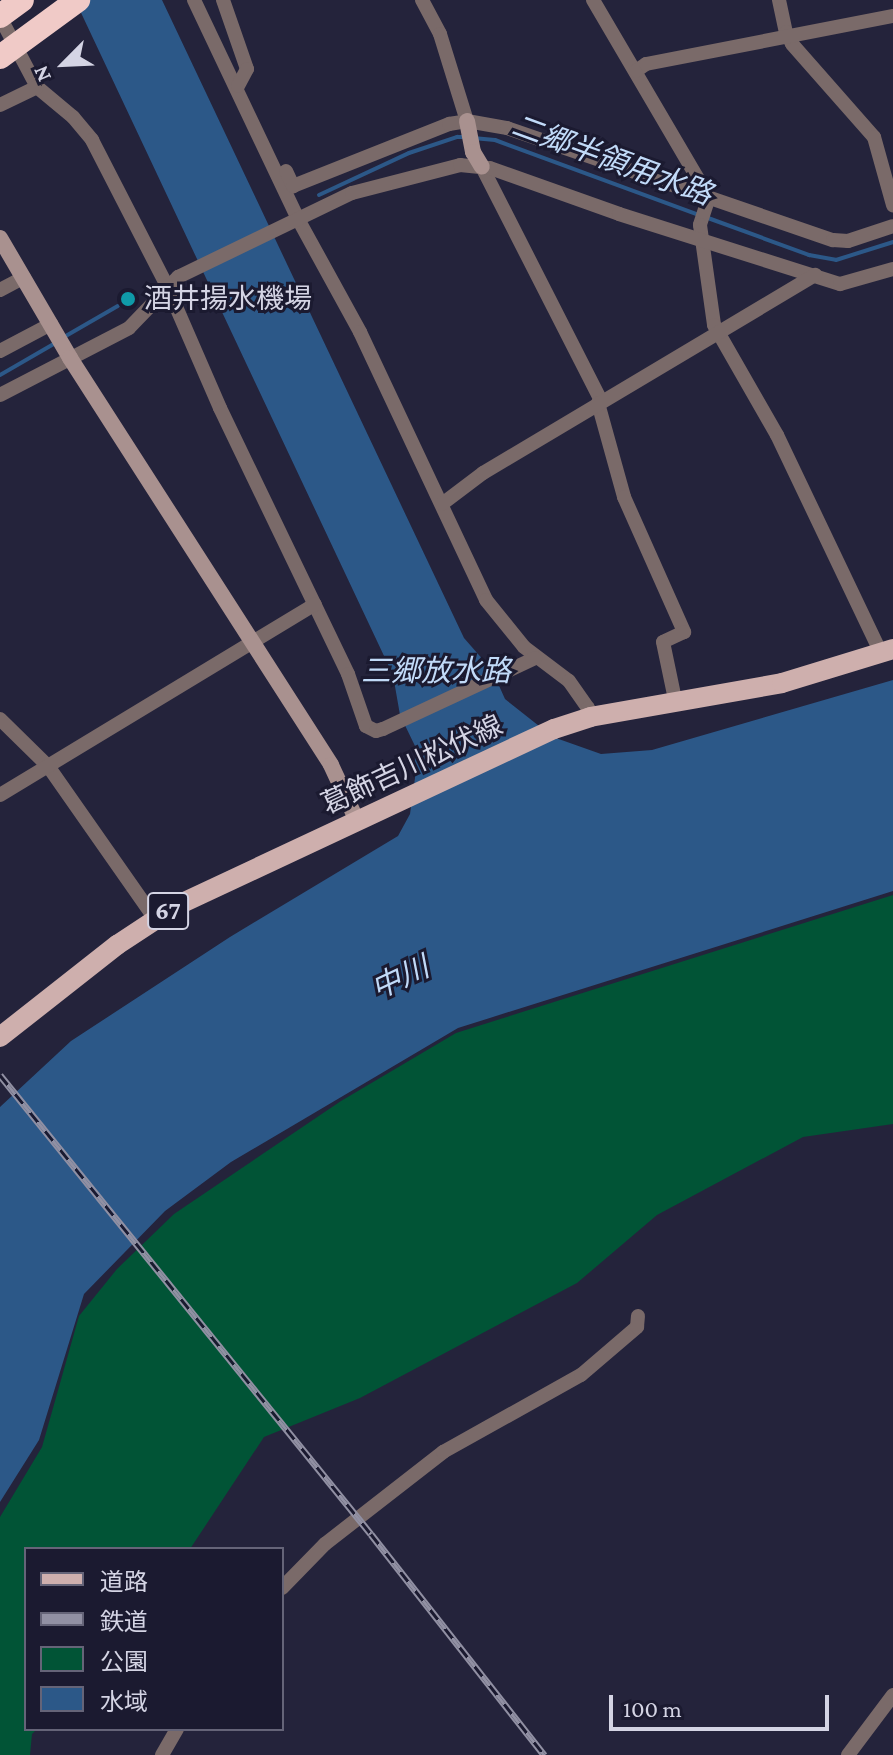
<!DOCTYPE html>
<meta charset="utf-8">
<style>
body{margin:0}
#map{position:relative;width:893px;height:1755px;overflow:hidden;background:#24233b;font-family:"Crimson Pro","Noto Sans JP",serif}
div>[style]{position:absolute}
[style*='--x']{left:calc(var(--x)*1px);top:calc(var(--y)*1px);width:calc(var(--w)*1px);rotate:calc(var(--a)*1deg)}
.green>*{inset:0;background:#015436}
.water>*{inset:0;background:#2c5888}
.stream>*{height:4px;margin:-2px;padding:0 2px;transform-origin:2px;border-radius:2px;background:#2c5888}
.street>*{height:14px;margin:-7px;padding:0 7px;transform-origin:7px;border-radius:7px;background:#7a6a69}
.secondary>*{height:16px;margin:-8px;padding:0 8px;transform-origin:8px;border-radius:8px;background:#a9918f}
.primary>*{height:20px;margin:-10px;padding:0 10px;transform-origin:10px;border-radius:10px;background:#ceafad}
.highway>*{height:24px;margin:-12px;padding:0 12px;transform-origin:12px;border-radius:12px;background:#f0cac7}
.rail>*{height:7px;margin-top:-3.5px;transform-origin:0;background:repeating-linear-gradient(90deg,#1b1a30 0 12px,#9190a3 0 24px);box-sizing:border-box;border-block:2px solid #9190a3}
.dots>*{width:22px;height:22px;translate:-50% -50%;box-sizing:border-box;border:4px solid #1b1a30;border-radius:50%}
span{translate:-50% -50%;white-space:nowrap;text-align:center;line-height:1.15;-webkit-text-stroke:6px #1b1a30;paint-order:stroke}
.shield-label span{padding:2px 6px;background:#1b1a30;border:2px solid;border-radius:6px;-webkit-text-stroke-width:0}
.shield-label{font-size:26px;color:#d4d4e4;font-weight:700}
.poi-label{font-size:28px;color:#d4d4e4}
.left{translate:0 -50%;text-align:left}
.street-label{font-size:28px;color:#d4d4e4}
.water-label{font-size:30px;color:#c1daf8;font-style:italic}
.legend{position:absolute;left:24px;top:1547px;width:260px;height:184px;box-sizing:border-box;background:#1b1a30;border:2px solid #656478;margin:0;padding:10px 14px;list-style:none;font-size:24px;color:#d4d4e4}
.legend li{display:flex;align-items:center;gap:16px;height:40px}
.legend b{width:40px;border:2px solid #656478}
.north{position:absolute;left:24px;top:24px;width:80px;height:80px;-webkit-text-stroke:6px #1b1a30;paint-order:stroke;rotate:246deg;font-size:22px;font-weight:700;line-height:32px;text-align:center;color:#d4d4e4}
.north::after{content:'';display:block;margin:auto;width:28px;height:36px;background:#d4d4e4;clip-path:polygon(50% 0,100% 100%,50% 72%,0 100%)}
.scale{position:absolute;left:609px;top:1695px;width:220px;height:36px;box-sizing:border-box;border:4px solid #d4d4e4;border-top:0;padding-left:10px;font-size:24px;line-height:28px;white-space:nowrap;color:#d4d4e4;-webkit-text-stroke:6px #1b1a30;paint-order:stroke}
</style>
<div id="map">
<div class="green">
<div style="clip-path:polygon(893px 895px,893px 1124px,803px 1137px,657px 1215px,577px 1283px,360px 1398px,264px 1437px,190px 1549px,26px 1549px,26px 1729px,37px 1729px,32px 1734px,30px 1755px,0 1755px,0 1517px,42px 1447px,79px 1316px,117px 1269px,174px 1214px,341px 1101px,456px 1033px)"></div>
</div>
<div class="water">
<div style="clip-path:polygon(75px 0,162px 0,464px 638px,492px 670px,505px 699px,553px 737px,601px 754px,652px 750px,893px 680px,893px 891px,458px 1028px,231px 1162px,165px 1211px,84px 1294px,39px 1440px,0 1502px,0 1107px,71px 1041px,230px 937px,398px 836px,410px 814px,415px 778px,415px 746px,400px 715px,393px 675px)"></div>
</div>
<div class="stream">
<div style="--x:473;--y:138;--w:22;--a:5"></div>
<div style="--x:495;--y:140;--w:217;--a:20.2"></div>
<div style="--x:319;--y:195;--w:99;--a:-25"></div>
<div style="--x:409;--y:153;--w:51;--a:-18.4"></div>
<div style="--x:457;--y:137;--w:8;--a:0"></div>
<div style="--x:708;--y:218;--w:108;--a:20.1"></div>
<div style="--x:809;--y:255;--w:27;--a:10"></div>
<div style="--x:836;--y:260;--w:60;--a:-17.5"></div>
<div style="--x:64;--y:337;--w:62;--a:-29.9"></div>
<div style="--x:0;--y:375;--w:66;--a:-30.1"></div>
</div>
<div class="street">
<div style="--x:194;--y:0;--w:242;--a:64.6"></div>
<div style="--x:298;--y:219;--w:129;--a:61.2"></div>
<div style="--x:360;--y:332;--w:296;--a:64.8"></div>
<div style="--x:486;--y:600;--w:60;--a:51"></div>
<div style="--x:524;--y:647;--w:56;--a:37.1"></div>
<div style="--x:569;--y:681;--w:33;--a:55"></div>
<div style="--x:588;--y:708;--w:9;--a:77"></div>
<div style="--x:223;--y:0;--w:73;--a:70.8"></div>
<div style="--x:247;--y:69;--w:19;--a:118"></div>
<div style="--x:422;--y:0;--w:38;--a:62"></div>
<div style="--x:440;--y:34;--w:91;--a:72.8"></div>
<div style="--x:593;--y:0;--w:219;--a:59.6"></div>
<div style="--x:704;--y:189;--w:14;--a:78"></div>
<div style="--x:707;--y:203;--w:23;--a:108"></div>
<div style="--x:700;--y:225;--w:101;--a:82"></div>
<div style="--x:714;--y:325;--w:127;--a:60.2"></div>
<div style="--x:777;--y:435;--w:242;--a:64.5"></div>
<div style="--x:779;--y:0;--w:33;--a:78"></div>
<div style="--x:786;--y:32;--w:13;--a:63"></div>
<div style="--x:792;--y:44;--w:124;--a:48.6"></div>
<div style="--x:874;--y:137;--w:71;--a:74.4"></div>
<div style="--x:0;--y:17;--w:79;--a:62.1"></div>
<div style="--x:37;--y:87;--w:47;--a:39.8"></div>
<div style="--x:73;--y:117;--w:30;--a:50"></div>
<div style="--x:92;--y:140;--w:164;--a:62.8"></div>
<div style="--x:167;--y:286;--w:133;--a:66.5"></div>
<div style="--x:220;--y:408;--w:295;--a:64.3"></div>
<div style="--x:348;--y:674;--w:55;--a:70.9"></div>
<div style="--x:366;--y:726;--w:11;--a:27"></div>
<div style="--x:376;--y:731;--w:7;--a:-16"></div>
<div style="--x:383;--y:729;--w:168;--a:-25"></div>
<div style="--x:636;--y:71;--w:12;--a:-35"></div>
<div style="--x:646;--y:64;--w:252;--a:-11"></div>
<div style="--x:0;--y:105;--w:41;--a:-25.9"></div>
<div style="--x:482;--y:167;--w:263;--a:63"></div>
<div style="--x:286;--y:171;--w:17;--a:65"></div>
<div style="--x:293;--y:186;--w:168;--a:-21.7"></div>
<div style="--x:449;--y:124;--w:18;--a:-9"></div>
<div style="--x:467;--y:121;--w:41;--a:9.9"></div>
<div style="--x:507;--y:128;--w:345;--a:19"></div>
<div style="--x:833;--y:240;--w:15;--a:4"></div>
<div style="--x:848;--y:241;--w:47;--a:-18.4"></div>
<div style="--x:0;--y:290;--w:27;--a:-28"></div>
<div style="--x:0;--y:351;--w:58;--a:-27.9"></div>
<div style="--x:0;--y:395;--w:145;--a:-27.4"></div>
<div style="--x:129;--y:328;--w:71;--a:-46.1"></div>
<div style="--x:178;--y:277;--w:193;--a:-25.8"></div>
<div style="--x:352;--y:193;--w:112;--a:-14.5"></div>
<div style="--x:460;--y:165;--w:30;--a:6"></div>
<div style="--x:490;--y:168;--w:137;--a:19.6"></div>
<div style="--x:619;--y:214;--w:232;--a:17.6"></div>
<div style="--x:840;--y:284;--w:55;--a:-15.8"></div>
<div style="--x:598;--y:403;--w:98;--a:74.5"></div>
<div style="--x:624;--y:497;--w:148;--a:66"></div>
<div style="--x:684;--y:632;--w:23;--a:155"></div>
<div style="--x:663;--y:642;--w:63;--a:78.2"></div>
<div style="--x:442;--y:504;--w:51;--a:-37.1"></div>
<div style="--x:483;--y:473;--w:387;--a:-30.8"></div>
<div style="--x:0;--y:719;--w:67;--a:44.4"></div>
<div style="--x:48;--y:766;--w:187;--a:55"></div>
<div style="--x:0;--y:795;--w:368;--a:-31.2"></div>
<div style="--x:282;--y:1588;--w:62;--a:-45.7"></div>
<div style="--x:325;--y:1544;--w:150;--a:-37.9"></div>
<div style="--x:443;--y:1452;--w:158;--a:-29.2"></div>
<div style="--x:581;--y:1375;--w:74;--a:-40.6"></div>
<div style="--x:637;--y:1327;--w:11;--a:-85"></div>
<div style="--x:162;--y:1755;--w:30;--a:-60"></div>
<div style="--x:848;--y:1755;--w:75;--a:-53.1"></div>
</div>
<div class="secondary">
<div style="--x:467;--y:121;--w:32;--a:79"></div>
<div style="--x:473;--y:152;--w:17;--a:59"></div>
<div style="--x:0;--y:238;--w:139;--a:59.7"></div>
<div style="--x:70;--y:358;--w:483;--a:57.3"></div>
<div style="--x:331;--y:765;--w:62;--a:65.1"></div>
</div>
<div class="primary">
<div style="--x:0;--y:1037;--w:149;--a:-38.2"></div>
<div style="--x:117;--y:945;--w:73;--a:-33.3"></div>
<div style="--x:178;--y:905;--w:415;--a:-25.1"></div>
<div style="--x:554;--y:729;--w:38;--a:-18"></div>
<div style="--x:590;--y:717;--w:195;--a:-10"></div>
<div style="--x:782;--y:683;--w:116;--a:-17"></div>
</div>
<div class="highway">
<div style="--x:0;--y:16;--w:27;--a:-36"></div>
<div style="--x:0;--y:57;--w:97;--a:-36.2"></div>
</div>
<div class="rail">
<div style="--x:0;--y:1075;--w:590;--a:51.05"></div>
<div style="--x:371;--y:1534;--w:281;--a:51.9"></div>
</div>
<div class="dots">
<div style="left:128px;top:299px;background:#0f9aa8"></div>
</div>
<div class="shield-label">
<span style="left:168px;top:911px">67</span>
</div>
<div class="poi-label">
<span class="left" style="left:144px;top:299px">酒井揚水機場</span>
</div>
<div class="street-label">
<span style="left:412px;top:765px;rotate:-25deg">葛飾吉川松伏線</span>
</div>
<div class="water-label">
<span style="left:612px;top:160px;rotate:20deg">二郷半領用水路</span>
<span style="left:436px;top:671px">三郷放水路</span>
<span style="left:400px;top:978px;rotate:-25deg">中川</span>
</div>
<ul class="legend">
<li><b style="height:10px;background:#ceafad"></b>道路</li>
<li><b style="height:10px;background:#9190a3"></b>鉄道</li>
<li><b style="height:22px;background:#015436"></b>公園</li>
<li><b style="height:22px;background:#2c5888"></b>水域</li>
</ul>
<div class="north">N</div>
<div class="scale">100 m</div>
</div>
